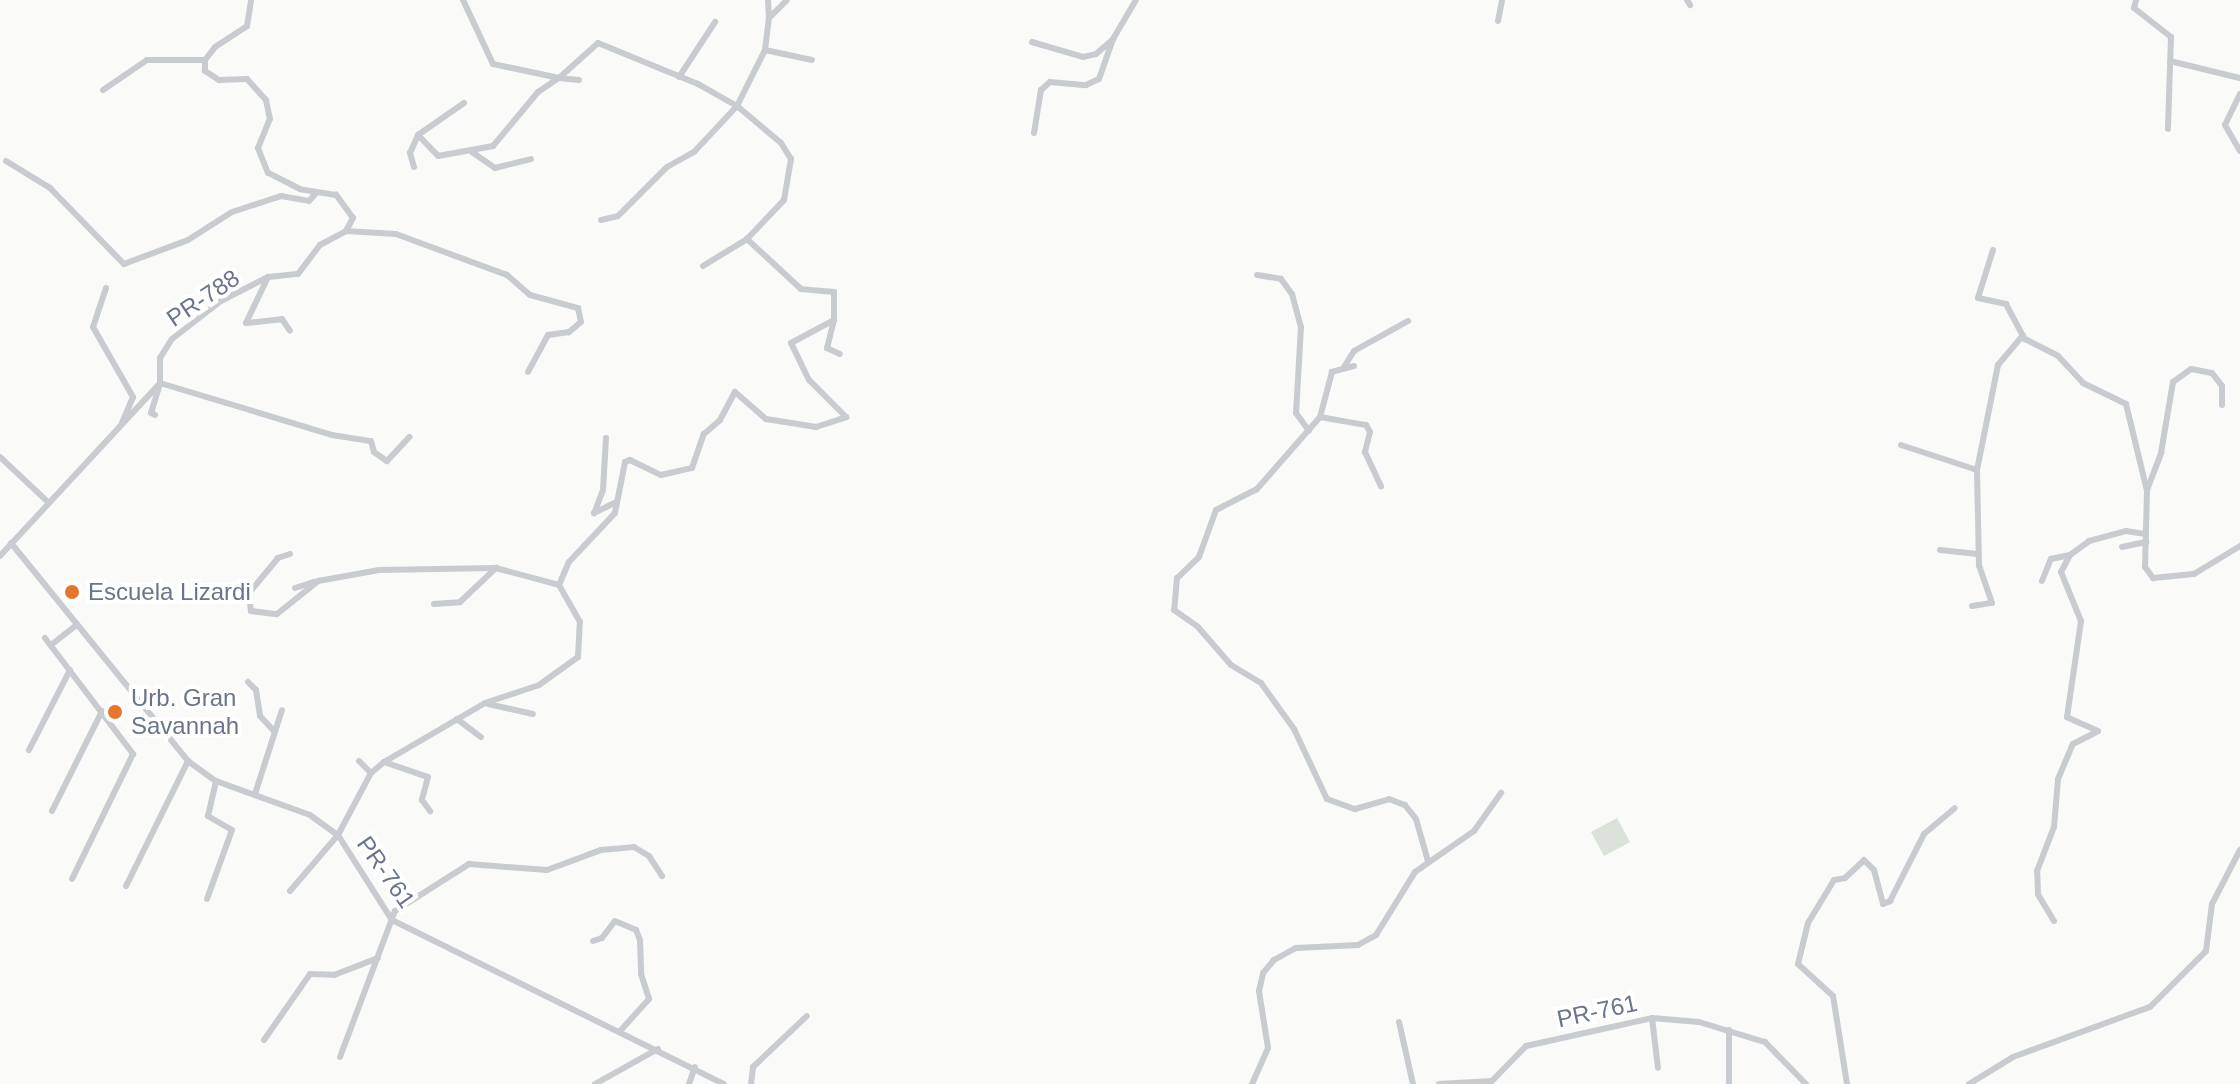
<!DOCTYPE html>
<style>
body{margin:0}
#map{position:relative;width:2240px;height:1084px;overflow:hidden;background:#fafaf8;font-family:Arial,sans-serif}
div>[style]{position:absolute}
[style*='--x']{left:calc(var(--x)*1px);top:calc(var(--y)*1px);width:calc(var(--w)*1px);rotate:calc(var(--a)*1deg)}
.green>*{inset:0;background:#dbe2d9}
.minor>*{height:6px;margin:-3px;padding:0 3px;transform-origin:3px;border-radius:3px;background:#c8cbcf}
.dots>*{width:22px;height:22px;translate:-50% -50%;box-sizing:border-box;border:4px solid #fff;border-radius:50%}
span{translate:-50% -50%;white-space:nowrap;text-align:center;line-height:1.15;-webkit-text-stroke:8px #fff;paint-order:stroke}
.street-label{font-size:24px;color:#697589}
.poi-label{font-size:24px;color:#697589}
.left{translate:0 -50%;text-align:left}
</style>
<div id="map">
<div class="green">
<div style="clip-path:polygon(1617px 818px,1630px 842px,1604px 856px,1591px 832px)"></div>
</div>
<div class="minor">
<div style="--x:768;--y:0;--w:18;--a:87"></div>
<div style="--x:1687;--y:0;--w:6;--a:59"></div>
<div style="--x:2136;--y:0;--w:8;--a:104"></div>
<div style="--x:2134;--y:8;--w:47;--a:38.1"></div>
<div style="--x:2171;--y:37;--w:92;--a:91.9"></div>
<div style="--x:1498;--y:21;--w:21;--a:-79"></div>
<div style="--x:1032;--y:42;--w:53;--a:16.4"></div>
<div style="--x:1083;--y:57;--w:13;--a:-13"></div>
<div style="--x:1096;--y:54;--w:23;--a:-41"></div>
<div style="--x:1113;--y:39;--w:45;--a:-59.5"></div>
<div style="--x:765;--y:50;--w:48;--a:12"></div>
<div style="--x:2170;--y:61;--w:72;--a:13.7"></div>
<div style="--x:679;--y:77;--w:66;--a:-56.8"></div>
<div style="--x:103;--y:90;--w:53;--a:-34.3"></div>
<div style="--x:147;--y:60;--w:58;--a:0"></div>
<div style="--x:2240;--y:94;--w:34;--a:116"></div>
<div style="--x:2225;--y:125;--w:30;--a:60"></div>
<div style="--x:1034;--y:133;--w:44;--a:-80.8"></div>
<div style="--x:1041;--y:90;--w:12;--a:-42"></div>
<div style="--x:1050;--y:82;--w:36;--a:5"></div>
<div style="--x:1086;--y:85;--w:14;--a:-25"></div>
<div style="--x:1099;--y:79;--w:42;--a:-70.7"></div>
<div style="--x:418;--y:135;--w:29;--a:46"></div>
<div style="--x:438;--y:156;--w:56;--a:-10.3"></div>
<div style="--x:493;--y:146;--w:70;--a:-50.2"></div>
<div style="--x:538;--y:92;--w:25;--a:-34"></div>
<div style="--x:559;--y:78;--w:20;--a:6"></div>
<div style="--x:472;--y:152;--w:28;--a:35"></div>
<div style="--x:495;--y:168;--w:37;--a:-14"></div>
<div style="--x:6;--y:161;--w:52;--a:31.5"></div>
<div style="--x:50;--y:188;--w:106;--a:45.8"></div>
<div style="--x:124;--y:264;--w:68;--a:-20.6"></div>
<div style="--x:188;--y:240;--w:52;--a:-32.5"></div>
<div style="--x:232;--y:212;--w:52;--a:-18.1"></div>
<div style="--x:281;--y:196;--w:28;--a:10"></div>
<div style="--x:309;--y:201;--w:11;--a:-49"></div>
<div style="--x:414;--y:167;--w:15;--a:-106"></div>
<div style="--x:410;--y:153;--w:20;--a:-66"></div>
<div style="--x:418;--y:135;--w:56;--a:-34.8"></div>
<div style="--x:601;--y:220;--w:17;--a:-13"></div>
<div style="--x:618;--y:216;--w:69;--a:-45"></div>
<div style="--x:667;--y:167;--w:31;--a:-29"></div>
<div style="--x:694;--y:152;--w:63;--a:-46.9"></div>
<div style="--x:737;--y:106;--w:63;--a:-63.4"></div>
<div style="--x:765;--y:50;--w:32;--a:-83"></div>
<div style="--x:769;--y:18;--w:25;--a:-45"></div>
<div style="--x:346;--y:231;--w:50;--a:3.4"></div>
<div style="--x:396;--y:234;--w:118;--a:20.3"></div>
<div style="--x:507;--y:275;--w:30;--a:41"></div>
<div style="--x:530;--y:295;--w:50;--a:15.2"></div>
<div style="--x:578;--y:308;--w:14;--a:78"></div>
<div style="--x:581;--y:322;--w:16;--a:140"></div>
<div style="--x:569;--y:332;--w:21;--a:172"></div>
<div style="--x:548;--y:335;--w:42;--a:118.4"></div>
<div style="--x:1993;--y:250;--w:50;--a:107.4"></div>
<div style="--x:1978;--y:298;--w:29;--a:12"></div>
<div style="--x:2006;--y:304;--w:40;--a:62"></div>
<div style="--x:2025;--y:339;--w:37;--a:27"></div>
<div style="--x:2058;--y:356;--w:37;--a:47"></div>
<div style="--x:2083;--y:383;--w:48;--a:26"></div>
<div style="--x:2126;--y:404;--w:89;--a:76.4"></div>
<div style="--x:2147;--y:491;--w:76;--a:91.5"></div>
<div style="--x:2145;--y:567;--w:14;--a:54"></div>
<div style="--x:2153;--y:578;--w:41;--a:-5.6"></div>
<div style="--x:2194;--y:574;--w:54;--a:-31.3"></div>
<div style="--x:703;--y:266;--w:52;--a:-31.5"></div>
<div style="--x:1257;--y:275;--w:24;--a:9"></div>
<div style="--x:1281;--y:279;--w:19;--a:54"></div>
<div style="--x:1292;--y:294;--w:34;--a:75"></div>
<div style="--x:1301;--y:327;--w:86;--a:93.3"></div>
<div style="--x:1296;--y:413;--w:22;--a:54"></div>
<div style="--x:268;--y:277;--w:51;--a:115.6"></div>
<div style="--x:246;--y:323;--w:36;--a:-6"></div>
<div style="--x:282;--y:319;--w:14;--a:56"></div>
<div style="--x:106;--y:288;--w:41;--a:108.4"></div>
<div style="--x:93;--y:327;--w:81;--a:60.3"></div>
<div style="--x:133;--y:397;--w:28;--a:113"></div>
<div style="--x:834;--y:320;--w:29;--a:104"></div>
<div style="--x:827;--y:348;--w:14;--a:25"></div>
<div style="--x:1354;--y:366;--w:23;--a:165"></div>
<div style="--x:1332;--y:372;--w:47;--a:104.9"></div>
<div style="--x:1320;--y:417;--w:96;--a:131.2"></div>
<div style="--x:1257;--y:489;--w:46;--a:152.9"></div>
<div style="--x:1216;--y:510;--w:50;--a:109.9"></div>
<div style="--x:1199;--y:557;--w:30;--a:136"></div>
<div style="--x:1177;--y:578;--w:32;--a:95"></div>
<div style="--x:1174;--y:610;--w:29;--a:35"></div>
<div style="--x:1198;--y:627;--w:50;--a:49"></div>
<div style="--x:1231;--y:665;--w:35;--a:31"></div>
<div style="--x:1261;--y:683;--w:57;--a:54.3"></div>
<div style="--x:1294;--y:729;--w:77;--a:64.8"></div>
<div style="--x:1327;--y:799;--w:30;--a:20"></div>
<div style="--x:1355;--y:809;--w:35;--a:-16"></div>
<div style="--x:1389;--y:799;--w:17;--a:21"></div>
<div style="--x:1405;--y:805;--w:18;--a:52"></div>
<div style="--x:1416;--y:819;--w:44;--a:74.1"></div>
<div style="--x:1344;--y:367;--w:19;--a:-58"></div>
<div style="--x:1354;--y:351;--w:62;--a:-29.1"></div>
<div style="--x:155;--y:415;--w:4;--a:-153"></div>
<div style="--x:151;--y:413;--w:31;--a:-73"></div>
<div style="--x:160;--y:383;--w:180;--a:16.8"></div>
<div style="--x:332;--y:435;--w:39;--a:9"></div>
<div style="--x:371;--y:441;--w:11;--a:75"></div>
<div style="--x:374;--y:452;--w:16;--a:35"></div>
<div style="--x:387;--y:461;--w:33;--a:-47"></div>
<div style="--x:1320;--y:417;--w:47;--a:9.9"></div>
<div style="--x:1366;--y:425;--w:8;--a:60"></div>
<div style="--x:1370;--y:432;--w:21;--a:104"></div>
<div style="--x:1365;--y:452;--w:38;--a:65"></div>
<div style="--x:606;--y:438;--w:52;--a:93.3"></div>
<div style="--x:603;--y:490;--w:25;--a:111"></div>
<div style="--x:594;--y:513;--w:25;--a:-26"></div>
<div style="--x:1901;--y:445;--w:80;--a:18.2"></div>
<div style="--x:0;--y:457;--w:67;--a:43.2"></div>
<div style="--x:2147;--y:490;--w:40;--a:-69"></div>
<div style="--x:2161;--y:453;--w:72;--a:-80.4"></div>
<div style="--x:2173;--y:382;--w:22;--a:-36"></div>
<div style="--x:2191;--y:369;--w:21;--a:11"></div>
<div style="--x:2212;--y:373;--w:16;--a:52"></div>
<div style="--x:2222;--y:386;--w:19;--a:90"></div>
<div style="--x:11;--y:543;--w:281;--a:50.9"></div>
<div style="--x:188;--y:761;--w:34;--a:36"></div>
<div style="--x:216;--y:781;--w:100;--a:19.9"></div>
<div style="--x:310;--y:815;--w:34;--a:36"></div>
<div style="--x:338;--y:835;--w:101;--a:57.6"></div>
<div style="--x:392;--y:920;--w:370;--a:26.3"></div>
<div style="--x:2122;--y:547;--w:25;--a:-12"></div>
<div style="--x:1940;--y:550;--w:38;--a:6"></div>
<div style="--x:290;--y:554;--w:13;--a:162"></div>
<div style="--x:278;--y:558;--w:45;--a:129.6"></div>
<div style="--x:249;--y:593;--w:18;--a:84"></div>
<div style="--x:251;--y:611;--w:26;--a:7"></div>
<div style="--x:277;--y:614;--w:53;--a:-38.8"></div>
<div style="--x:318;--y:581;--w:62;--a:-10.2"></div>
<div style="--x:379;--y:570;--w:117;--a:-1"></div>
<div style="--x:496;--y:568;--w:65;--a:15.1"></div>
<div style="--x:0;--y:556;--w:236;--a:-47.2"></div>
<div style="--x:160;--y:383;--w:25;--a:-90"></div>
<div style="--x:160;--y:358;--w:22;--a:-58"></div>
<div style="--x:172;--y:339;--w:62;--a:-37.8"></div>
<div style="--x:221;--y:301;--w:53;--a:-27.1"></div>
<div style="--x:268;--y:277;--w:30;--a:-6"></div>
<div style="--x:298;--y:274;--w:36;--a:-53"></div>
<div style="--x:320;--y:245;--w:30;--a:-28"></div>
<div style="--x:346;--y:231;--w:15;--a:-62"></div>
<div style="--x:353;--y:218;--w:29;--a:-126"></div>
<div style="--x:336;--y:195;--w:36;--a:-171"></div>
<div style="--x:300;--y:189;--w:36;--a:-153"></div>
<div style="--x:268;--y:173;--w:27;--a:-112"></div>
<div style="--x:258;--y:148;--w:31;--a:-68"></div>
<div style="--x:270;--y:119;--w:19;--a:-102"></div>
<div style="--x:266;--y:100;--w:28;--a:-132"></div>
<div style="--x:247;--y:79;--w:28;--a:178"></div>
<div style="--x:219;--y:80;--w:17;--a:-147"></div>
<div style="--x:205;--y:71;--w:11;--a:-90"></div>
<div style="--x:205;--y:60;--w:16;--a:-52"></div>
<div style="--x:215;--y:47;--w:38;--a:-33"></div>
<div style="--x:247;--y:26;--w:26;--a:-81"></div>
<div style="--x:2042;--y:581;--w:24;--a:-68"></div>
<div style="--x:2051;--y:559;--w:19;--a:-12"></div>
<div style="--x:2070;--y:555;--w:24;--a:-36"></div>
<div style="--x:2089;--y:541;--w:38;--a:-15"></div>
<div style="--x:2126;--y:531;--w:20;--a:9"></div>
<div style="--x:295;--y:588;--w:20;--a:-18"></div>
<div style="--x:434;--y:604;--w:26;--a:-4"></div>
<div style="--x:460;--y:602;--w:50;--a:-43.4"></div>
<div style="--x:1972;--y:606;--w:20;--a:-9"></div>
<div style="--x:1992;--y:603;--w:39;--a:-109"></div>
<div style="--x:1979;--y:566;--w:96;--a:-91.2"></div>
<div style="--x:1977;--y:470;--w:107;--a:-78.7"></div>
<div style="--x:1998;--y:365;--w:39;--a:-50"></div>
<div style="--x:45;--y:638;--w:146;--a:52.8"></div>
<div style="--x:133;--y:754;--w:139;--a:116"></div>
<div style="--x:51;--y:645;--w:33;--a:-38"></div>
<div style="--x:248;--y:682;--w:11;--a:45"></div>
<div style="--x:256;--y:690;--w:26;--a:81"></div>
<div style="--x:260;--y:716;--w:19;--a:47"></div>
<div style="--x:488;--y:704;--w:46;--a:12.5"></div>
<div style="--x:457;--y:719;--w:30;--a:37"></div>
<div style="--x:29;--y:750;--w:90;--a:-62.9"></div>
<div style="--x:359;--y:761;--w:17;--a:45"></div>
<div style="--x:384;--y:762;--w:46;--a:18.8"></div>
<div style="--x:428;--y:777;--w:24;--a:105"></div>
<div style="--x:422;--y:800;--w:14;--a:54"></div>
<div style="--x:255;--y:794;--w:88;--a:-72.2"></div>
<div style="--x:52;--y:811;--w:112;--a:-63.4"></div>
<div style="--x:126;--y:886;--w:140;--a:-63.6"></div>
<div style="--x:290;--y:891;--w:74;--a:-49.4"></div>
<div style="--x:338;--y:835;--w:70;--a:-62"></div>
<div style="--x:371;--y:773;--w:17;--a:-40"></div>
<div style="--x:384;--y:762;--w:117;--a:-30.3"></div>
<div style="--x:485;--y:703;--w:57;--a:-18.4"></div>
<div style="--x:539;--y:685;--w:48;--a:-35.7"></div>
<div style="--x:578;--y:657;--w:35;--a:-87"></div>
<div style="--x:580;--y:622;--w:43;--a:-119.6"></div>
<div style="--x:559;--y:585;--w:25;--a:-67"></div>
<div style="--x:569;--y:562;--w:67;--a:-46.8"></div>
<div style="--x:615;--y:513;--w:52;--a:-78.9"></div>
<div style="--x:625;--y:462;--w:5;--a:-22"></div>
<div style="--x:630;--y:460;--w:34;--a:26"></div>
<div style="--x:661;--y:475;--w:32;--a:-13"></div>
<div style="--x:692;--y:468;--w:36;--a:-71"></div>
<div style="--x:704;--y:434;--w:21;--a:-41"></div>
<div style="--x:720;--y:420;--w:32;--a:-62"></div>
<div style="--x:735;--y:392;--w:41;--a:41.1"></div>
<div style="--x:766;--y:419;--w:51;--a:9.1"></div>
<div style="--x:816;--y:427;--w:32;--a:-18"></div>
<div style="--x:846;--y:417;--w:52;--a:-135"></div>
<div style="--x:809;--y:380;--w:41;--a:-115.9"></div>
<div style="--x:791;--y:343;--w:49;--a:-28.1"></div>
<div style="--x:834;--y:320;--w:28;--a:-90"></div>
<div style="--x:834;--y:292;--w:33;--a:-175"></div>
<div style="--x:801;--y:289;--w:74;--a:-137.2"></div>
<div style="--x:747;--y:239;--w:54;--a:-46.5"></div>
<div style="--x:784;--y:200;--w:42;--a:-80.3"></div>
<div style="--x:791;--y:159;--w:19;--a:-122"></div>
<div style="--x:781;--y:143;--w:57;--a:-139.9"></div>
<div style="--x:737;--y:106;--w:45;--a:-150.6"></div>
<div style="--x:698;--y:84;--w:108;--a:-157.7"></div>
<div style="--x:598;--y:43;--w:52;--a:138.1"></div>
<div style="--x:559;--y:78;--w:67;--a:-168"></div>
<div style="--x:493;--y:64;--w:71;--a:-115.1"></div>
<div style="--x:207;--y:899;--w:73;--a:-70.1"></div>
<div style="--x:232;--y:830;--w:28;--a:-150"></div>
<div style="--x:208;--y:816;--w:36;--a:-77"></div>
<div style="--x:2054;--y:921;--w:31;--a:-121"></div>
<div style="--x:2038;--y:894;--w:23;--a:-92"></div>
<div style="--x:2037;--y:871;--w:47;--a:-68.9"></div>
<div style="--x:2054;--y:827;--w:48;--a:-85.2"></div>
<div style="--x:2058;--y:779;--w:38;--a:-67"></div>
<div style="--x:2073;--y:744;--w:28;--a:-27"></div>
<div style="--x:2098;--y:731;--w:34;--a:-156"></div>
<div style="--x:2067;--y:717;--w:97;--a:-81.7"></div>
<div style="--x:2081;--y:621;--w:53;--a:-112.2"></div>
<div style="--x:2061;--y:572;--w:19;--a:-62"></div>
<div style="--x:593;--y:941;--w:9;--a:-18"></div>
<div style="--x:602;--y:938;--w:21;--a:-53"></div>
<div style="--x:615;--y:921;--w:23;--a:23"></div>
<div style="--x:636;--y:930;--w:11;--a:68"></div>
<div style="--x:640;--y:940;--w:34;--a:88"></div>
<div style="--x:641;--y:974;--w:26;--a:72"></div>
<div style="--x:649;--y:999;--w:42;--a:132.1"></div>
<div style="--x:1652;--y:1018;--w:50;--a:83.2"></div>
<div style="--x:1399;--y:1022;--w:64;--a:77.3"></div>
<div style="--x:1729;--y:1030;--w:54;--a:90"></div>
<div style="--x:264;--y:1040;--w:80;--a:-55.1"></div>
<div style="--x:310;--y:974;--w:24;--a:2"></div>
<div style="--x:334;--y:975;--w:47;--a:-21.1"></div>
<div style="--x:340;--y:1057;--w:156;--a:-69.4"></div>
<div style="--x:395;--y:911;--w:88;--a:-32.4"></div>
<div style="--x:469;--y:864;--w:78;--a:4.4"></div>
<div style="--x:547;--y:870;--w:58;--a:-20.3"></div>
<div style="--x:601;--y:850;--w:33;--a:-5"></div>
<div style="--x:634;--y:847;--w:17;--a:31"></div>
<div style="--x:649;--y:856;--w:24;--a:57"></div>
<div style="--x:595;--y:1084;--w:72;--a:-29.1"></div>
<div style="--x:689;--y:1084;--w:18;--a:-71"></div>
<div style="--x:751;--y:1084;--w:17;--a:-83"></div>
<div style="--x:753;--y:1067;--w:74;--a:-43.4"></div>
<div style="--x:1252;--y:1084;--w:39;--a:-66"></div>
<div style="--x:1268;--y:1048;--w:58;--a:-99"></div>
<div style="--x:1259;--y:991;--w:18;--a:-77"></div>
<div style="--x:1263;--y:973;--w:17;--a:-50"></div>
<div style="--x:1274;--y:960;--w:25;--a:-29"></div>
<div style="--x:1296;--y:948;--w:62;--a:-2.8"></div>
<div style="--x:1358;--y:945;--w:21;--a:-29"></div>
<div style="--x:1376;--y:935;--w:74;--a:-58.2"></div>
<div style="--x:1415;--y:872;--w:72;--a:-34.8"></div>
<div style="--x:1474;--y:831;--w:47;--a:-54.6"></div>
<div style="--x:1439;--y:1084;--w:53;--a:-3.2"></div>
<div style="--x:1492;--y:1081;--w:49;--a:-45.8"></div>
<div style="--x:1526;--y:1046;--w:129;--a:-12.5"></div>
<div style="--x:1652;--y:1018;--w:47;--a:4.9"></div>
<div style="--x:1699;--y:1022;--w:69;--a:16.9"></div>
<div style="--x:1765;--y:1042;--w:59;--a:45.7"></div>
<div style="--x:1847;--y:1084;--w:89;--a:-99"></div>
<div style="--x:1833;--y:996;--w:47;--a:-137.6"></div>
<div style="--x:1798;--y:964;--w:42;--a:-76.3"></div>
<div style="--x:1808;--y:923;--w:50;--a:-58.8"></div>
<div style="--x:1834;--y:880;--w:11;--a:-10"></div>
<div style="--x:1845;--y:878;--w:26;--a:-43"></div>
<div style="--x:1864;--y:860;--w:14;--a:45"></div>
<div style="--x:1874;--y:870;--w:35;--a:75"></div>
<div style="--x:1883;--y:904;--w:8;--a:-23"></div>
<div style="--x:1890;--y:901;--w:75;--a:-63.1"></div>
<div style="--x:1924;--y:834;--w:40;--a:-40"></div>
<div style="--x:1969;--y:1084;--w:52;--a:-31.5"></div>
<div style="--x:2013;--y:1057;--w:146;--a:-20.1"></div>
<div style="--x:2150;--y:1007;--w:79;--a:-45"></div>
<div style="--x:2206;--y:951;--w:47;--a:-82.7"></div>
<div style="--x:2212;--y:904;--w:61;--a:-62.6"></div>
</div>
<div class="dots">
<div style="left:72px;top:592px;background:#e6762c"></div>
<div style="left:115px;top:712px;background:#e6762c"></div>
</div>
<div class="street-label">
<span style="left:203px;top:298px;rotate:-34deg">PR-788</span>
<span style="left:386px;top:872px;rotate:55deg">PR-761</span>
<span style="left:1597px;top:1011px;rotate:-12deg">PR-761</span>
</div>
<div class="poi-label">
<span class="left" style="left:88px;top:592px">Escuela Lizardi</span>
<span class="left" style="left:131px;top:712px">Urb. Gran<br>Savannah</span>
</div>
</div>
